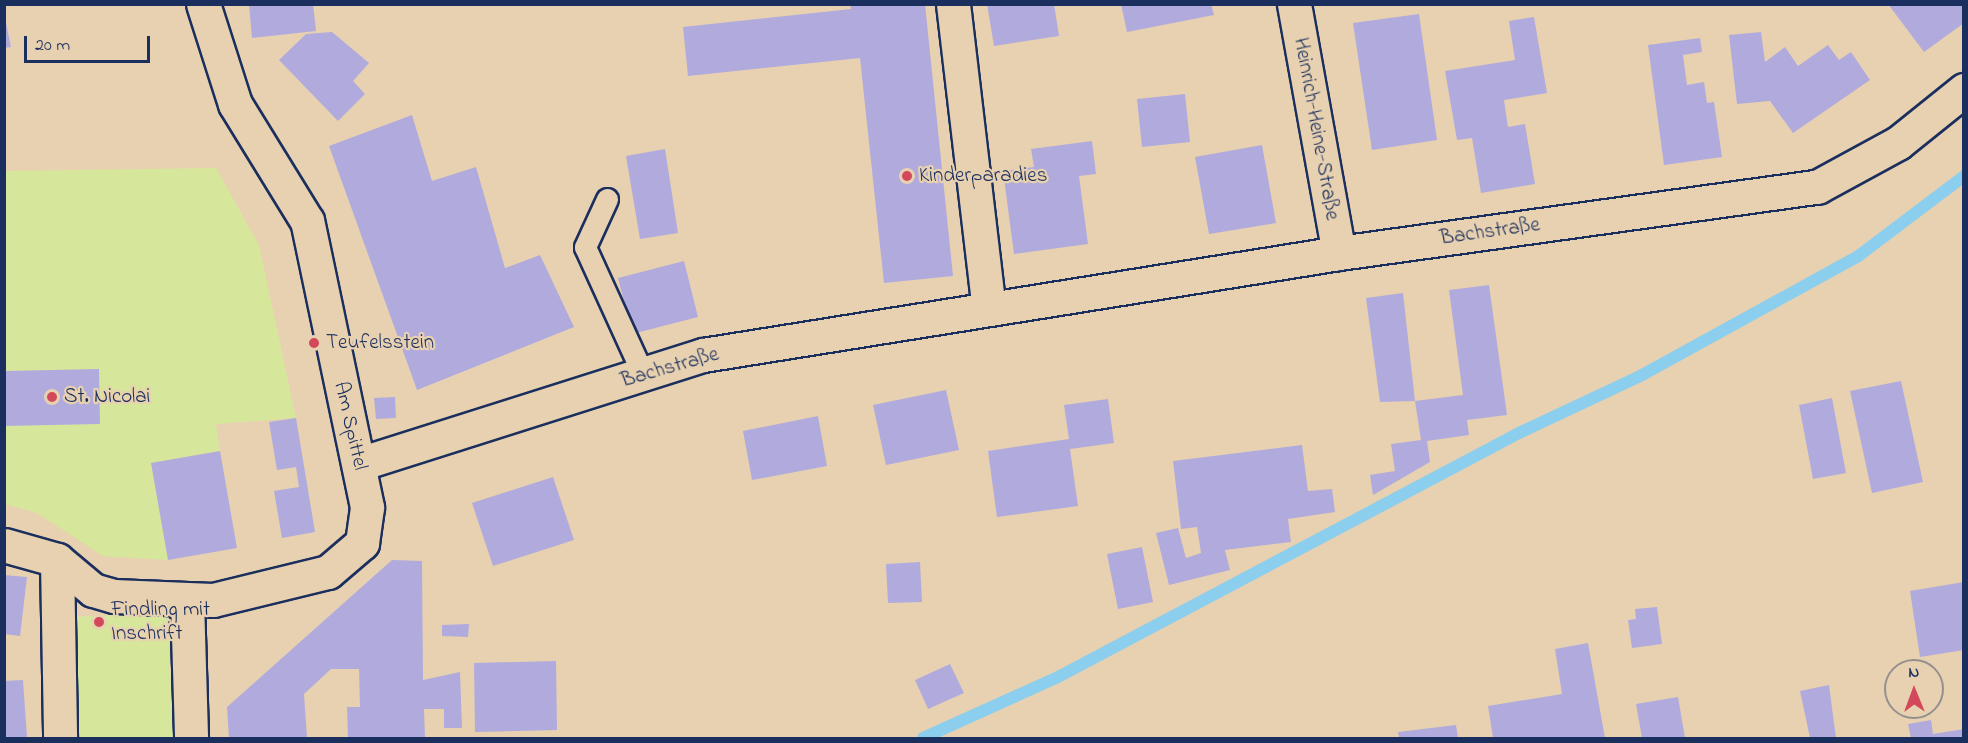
<!DOCTYPE html>
<meta charset="utf-8">
<style>
body{margin:0}
#map{position:relative;width:1968px;height:743px;overflow:hidden;background:#e7d1b0;font-family:"Indie Flower",sans-serif}
div>[style]{position:absolute}
[style*='--x']{left:calc(var(--x)*1px);top:calc(var(--y)*1px);width:calc(var(--w)*1px);rotate:calc(var(--a)*1deg)}
.green>*{inset:0;background:#d6e79b}
.stream>*{height:12px;margin:-6px;padding:0 6px;transform-origin:6px;border-radius:6px;background:#8cceed}
.building>*{inset:0;background:#b1abdd}
.roads{filter:drop-shadow(2px 0 #1b2f5e) drop-shadow(-2px 0 #1b2f5e) drop-shadow(0 2px #1b2f5e) drop-shadow(0 -2px #1b2f5e)}
.lane>*{height:21px;margin:-10.5px;padding:0 10.5px;transform-origin:10.5px;border-radius:10.5px;background:#e7d1b0}
.street>*{height:33px;margin:-16.5px;padding:0 16.5px;transform-origin:16.5px;border-radius:16.5px;background:#e7d1b0}
.dots>*{width:16px;height:16px;translate:-50% -50%;box-sizing:border-box;border:3px solid #e7d1b0;border-radius:50%}
span{translate:-50% -50%;white-space:nowrap;text-align:center;line-height:1.15;-webkit-text-stroke:4.5px #e7d1b0;paint-order:stroke}
.street-label{font-size:21px;color:#1b2f5e}
.poi-label{font-size:21px;color:#1b2f5e}
.left{translate:0 -50%;text-align:left}
.frame{position:absolute;inset:0;border:6px solid #1b2f5e;pointer-events:none}
.north{position:absolute;left:1884px;top:659px;width:60px;height:60px;box-sizing:border-box;background:#e7d1b0;border:2px solid #95908f;border-radius:50%;rotate:359deg;font-size:16px;font-weight:700;line-height:24px;text-align:center;color:#1b2f5e}
.north::after{content:'';display:block;margin:auto;width:21px;height:27px;background:#d1495b;clip-path:polygon(50% 0,100% 100%,50% 72%,0 100%)}
.scale{position:absolute;left:24px;top:36px;width:126px;height:27px;box-sizing:border-box;border:3px solid #1b2f5e;border-top:0;padding-left:8px;font-size:18px;line-height:21px;white-space:nowrap;color:#1b2f5e;-webkit-text-stroke:4px #e7d1b0;paint-order:stroke}
</style>
<div id="map">
<div class="green">
<div style="clip-path:polygon(216px 168px,259px 245px,296px 418px,216px 424px,220px 451px,151px 463px,168px 560px,103px 556px,37px 513px,5px 504px,4px 171px)"></div>
<div style="clip-path:polygon(168px 613px,173px 738px,74px 738px,69px 617px)"></div>
</div>
<div class="stream">
<div style="--x:923;--y:738;--w:148;--a:-24.3"></div>
<div style="--x:1058;--y:677;--w:522;--a:-27.89"></div>
<div style="--x:1519;--y:433;--w:136;--a:-25.2"></div>
<div style="--x:1642;--y:375;--w:245;--a:-28.8"></div>
<div style="--x:1857;--y:257;--w:134;--a:-37.1"></div>
</div>
<div class="building">
<div style="clip-path:polygon(249px 4px,313px 4px,316px 31px,252px 38px)"></div>
<div style="clip-path:polygon(850px 4px,925px 4px,953px 276px,884px 283px,860px 58px,688px 76px,683px 27px,851px 9px)"></div>
<div style="clip-path:polygon(987px 4px,1054px 4px,1059px 36px,994px 46px)"></div>
<div style="clip-path:polygon(1121px 4px,1211px 4px,1214px 15px,1127px 32px)"></div>
<div style="clip-path:polygon(1888px 4px,1964px 4px,1964px 23px,1924px 52px)"></div>
<div style="clip-path:polygon(4px 13px,11px 47px,4px 48px)"></div>
<div style="clip-path:polygon(1419px 14px,1437px 140px,1372px 150px,1353px 23px)"></div>
<div style="clip-path:polygon(1534px 17px,1547px 93px,1504px 100px,1508px 127px,1525px 124px,1535px 184px,1481px 193px,1472px 138px,1457px 140px,1445px 71px,1515px 60px,1509px 21px)"></div>
<div style="clip-path:polygon(332px 32px,369px 63px,353px 81px,365px 94px,338px 121px,279px 60px,306px 34px)"></div>
<div style="clip-path:polygon(1761px 32px,1765px 62px,1785px 47px,1798px 66px,1828px 45px,1839px 60px,1851px 52px,1870px 80px,1793px 133px,1770px 101px,1737px 104px,1729px 35px)"></div>
<div style="clip-path:polygon(1700px 38px,1702px 52px,1683px 55px,1687px 85px,1704px 82px,1707px 103px,1714px 102px,1722px 157px,1664px 165px,1648px 45px)"></div>
<div style="clip-path:polygon(1185px 94px,1190px 142px,1142px 147px,1137px 99px)"></div>
<div style="clip-path:polygon(412px 115px,432px 181px,476px 167px,505px 268px,540px 255px,574px 327px,417px 390px,329px 146px)"></div>
<div style="clip-path:polygon(1092px 141px,1096px 174px,1079px 176px,1088px 244px,1014px 254px,1003px 171px,1034px 167px,1031px 149px)"></div>
<div style="clip-path:polygon(1262px 145px,1276px 223px,1209px 234px,1195px 157px)"></div>
<div style="clip-path:polygon(665px 149px,678px 233px,640px 239px,626px 156px)"></div>
<div style="clip-path:polygon(684px 261px,698px 317px,632px 334px,618px 278px)"></div>
<div style="clip-path:polygon(1489px 285px,1507px 415px,1467px 420px,1469px 435px,1427px 441px,1430px 462px,1373px 495px,1370px 475px,1395px 471px,1391px 444px,1421px 440px,1415px 401px,1463px 395px,1449px 290px)"></div>
<div style="clip-path:polygon(1403px 293px,1415px 401px,1380px 402px,1366px 298px)"></div>
<div style="clip-path:polygon(99px 369px,100px 424px,4px 426px,4px 371px)"></div>
<div style="clip-path:polygon(1901px 381px,1923px 482px,1872px 493px,1850px 391px)"></div>
<div style="clip-path:polygon(946px 390px,959px 450px,886px 465px,873px 405px)"></div>
<div style="clip-path:polygon(395px 397px,396px 418px,376px 419px,374px 398px)"></div>
<div style="clip-path:polygon(1832px 398px,1846px 473px,1813px 479px,1799px 405px)"></div>
<div style="clip-path:polygon(1108px 399px,1114px 443px,1070px 449px,1078px 506px,997px 517px,988px 451px,1069px 439px,1064px 405px)"></div>
<div style="clip-path:polygon(818px 416px,827px 466px,752px 480px,743px 431px)"></div>
<div style="clip-path:polygon(296px 418px,315px 532px,282px 538px,274px 491px,299px 487px,296px 467px,277px 470px,269px 422px)"></div>
<div style="clip-path:polygon(1302px 445px,1308px 491px,1332px 489px,1335px 512px,1288px 519px,1291px 542px,1225px 550px,1230px 570px,1169px 585px,1156px 533px,1178px 528px,1186px 558px,1201px 553px,1197px 527px,1181px 529px,1173px 461px)"></div>
<div style="clip-path:polygon(220px 451px,237px 548px,168px 560px,151px 463px)"></div>
<div style="clip-path:polygon(553px 477px,574px 540px,493px 566px,472px 503px)"></div>
<div style="clip-path:polygon(1142px 547px,1153px 602px,1118px 609px,1107px 554px)"></div>
<div style="clip-path:polygon(392px 560px,422px 561px,423px 680px,460px 672px,462px 728px,444px 728px,444px 709px,424px 709px,425px 738px,348px 738px,347px 707px,360px 707px,359px 669px,331px 669px,304px 694px,307px 738px,229px 738px,227px 707px)"></div>
<div style="clip-path:polygon(920px 562px,922px 602px,888px 603px,886px 564px)"></div>
<div style="clip-path:polygon(4px 575px,27px 577px,20px 636px,4px 634px)"></div>
<div style="clip-path:polygon(1964px 582px,1964px 650px,1920px 657px,1910px 591px)"></div>
<div style="clip-path:polygon(1657px 607px,1662px 644px,1632px 648px,1628px 620px,1636px 619px,1635px 609px)"></div>
<div style="clip-path:polygon(469px 624px,468px 637px,442px 636px,442px 625px)"></div>
<div style="clip-path:polygon(1588px 643px,1605px 738px,1493px 738px,1488px 706px,1562px 694px,1555px 649px)"></div>
<div style="clip-path:polygon(556px 661px,557px 730px,475px 732px,474px 663px)"></div>
<div style="clip-path:polygon(950px 664px,964px 693px,928px 709px,915px 680px)"></div>
<div style="clip-path:polygon(23px 680px,27px 738px,4px 738px,4px 681px)"></div>
<div style="clip-path:polygon(1829px 685px,1836px 738px,1810px 738px,1800px 691px)"></div>
<div style="clip-path:polygon(1678px 697px,1685px 738px,1642px 738px,1636px 704px)"></div>
<div style="clip-path:polygon(1931px 720px,1933px 734px,1964px 729px,1964px 738px,1911px 738px,1908px 724px)"></div>
<div style="clip-path:polygon(1456px 725px,1458px 738px,1399px 738px,1398px 732px)"></div>
</div>
<div class="roads">
<div class="lane">
<div style="--x:607;--y:199;--w:53;--a:114.6"></div>
<div style="--x:585;--y:247;--w:140;--a:65.5"></div>
</div>
<div class="street">
<div style="--x:953;--y:4;--w:307;--a:83.3"></div>
<div style="--x:1294;--y:4;--w:253;--a:79.8"></div>
<div style="--x:359;--y:464;--w:361;--a:-17.6"></div>
<div style="--x:703;--y:355;--w:644;--a:-9.11"></div>
<div style="--x:1339;--y:253;--w:483;--a:-7.9"></div>
<div style="--x:1817;--y:187;--w:92;--a:-28.5"></div>
<div style="--x:1898;--y:143;--w:85;--a:-38.8"></div>
<div style="--x:4;--y:545;--w:55;--a:15.8"></div>
<div style="--x:57;--y:560;--w:47;--a:39.8"></div>
<div style="--x:93;--y:590;--w:22;--a:16"></div>
<div style="--x:114;--y:596;--w:99;--a:2.3"></div>
<div style="--x:213;--y:600;--w:118;--a:-13.7"></div>
<div style="--x:328;--y:572;--w:45;--a:-40.5"></div>
<div style="--x:362;--y:543;--w:36;--a:-82"></div>
<div style="--x:367;--y:507;--w:292;--a:-101.8"></div>
<div style="--x:307;--y:221;--w:137;--a:-121.6"></div>
<div style="--x:235;--y:104;--w:105;--a:-107.7"></div>
<div style="--x:57;--y:560;--w:178;--a:89"></div>
<div style="--x:187;--y:600;--w:138;--a:88.3"></div>
</div>
</div>
<div class="dots">
<div style="left:907px;top:176px;background:#d1495b"></div>
<div style="left:314px;top:343px;background:#d1495b"></div>
<div style="left:52px;top:397px;background:#d1495b"></div>
<div style="left:99px;top:622px;background:#d1495b"></div>
</div>
<div class="street-label">
<span style="left:1316px;top:129px;rotate:80deg">Heinrich-Heine-Straße</span>
<span style="left:1490px;top:232px;rotate:-8deg">Bachstraße</span>
<span style="left:670px;top:368px;rotate:-16deg">Bachstraße</span>
<span style="left:350px;top:426px;rotate:77deg">Am Spittel</span>
</div>
<div class="poi-label">
<span class="left" style="left:919px;top:176px">Kinderparadies</span>
<span class="left" style="left:326px;top:343px">Teufelsstein</span>
<span class="left" style="left:64px;top:397px">St. Nicolai</span>
<span class="left" style="left:111px;top:622px">Findling mit<br>Inschrift</span>
</div>
<div class="frame"></div>
<div class="north">N</div>
<div class="scale">20 m</div>
</div>
